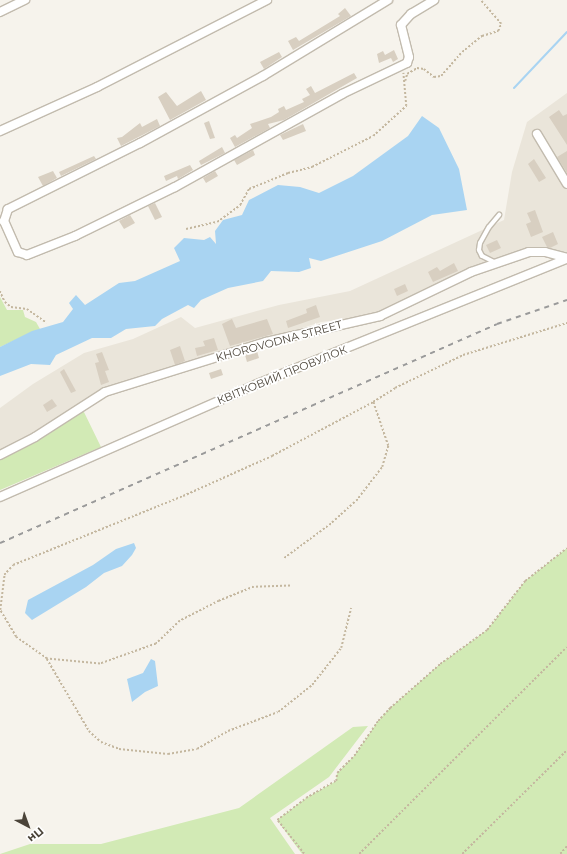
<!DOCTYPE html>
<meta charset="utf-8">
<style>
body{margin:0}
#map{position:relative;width:567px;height:854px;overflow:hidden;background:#f6f3ec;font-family:Montserrat,sans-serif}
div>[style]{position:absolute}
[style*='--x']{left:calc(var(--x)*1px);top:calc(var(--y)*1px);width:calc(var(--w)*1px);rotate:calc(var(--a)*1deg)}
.residential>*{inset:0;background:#eae5da}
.green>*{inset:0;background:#d2eab5}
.water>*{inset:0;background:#a9d4f2}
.stream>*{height:2px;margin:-1px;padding:0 1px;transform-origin:1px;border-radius:1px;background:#a9d4f2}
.building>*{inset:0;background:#d8cfc1}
.path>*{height:1.5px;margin-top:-0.75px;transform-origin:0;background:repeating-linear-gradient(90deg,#c4b79f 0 2px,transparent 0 4px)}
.roads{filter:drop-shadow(1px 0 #c2bbae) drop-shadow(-1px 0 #c2bbae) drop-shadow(0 1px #c2bbae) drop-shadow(0 -1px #c2bbae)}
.service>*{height:4px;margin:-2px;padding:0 2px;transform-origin:2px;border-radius:2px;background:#fff}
.minor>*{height:8px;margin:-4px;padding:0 4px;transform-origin:4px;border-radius:4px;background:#fff}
.rail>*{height:2px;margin-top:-1px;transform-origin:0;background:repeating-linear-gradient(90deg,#9a9a9a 0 5px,transparent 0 10px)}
span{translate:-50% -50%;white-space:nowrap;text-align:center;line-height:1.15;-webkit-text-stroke:3.5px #fff;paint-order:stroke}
.street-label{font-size:11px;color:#4b4439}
.north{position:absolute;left:8px;top:806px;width:40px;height:40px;-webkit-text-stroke:3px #fff;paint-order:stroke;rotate:139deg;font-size:11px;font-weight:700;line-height:16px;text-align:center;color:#4b4439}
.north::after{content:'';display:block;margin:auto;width:14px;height:18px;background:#4b4439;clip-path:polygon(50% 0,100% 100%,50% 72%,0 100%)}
</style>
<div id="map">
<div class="residential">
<div style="clip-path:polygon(567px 93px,567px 252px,533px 248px,373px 316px,321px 322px,94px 394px,42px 429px,0 451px,0 408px,33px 384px,84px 353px,133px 339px,181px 317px,195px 328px,279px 305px,350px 291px,504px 220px,512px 172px,527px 122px)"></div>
</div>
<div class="green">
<div style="clip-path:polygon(0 297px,7px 310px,23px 310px,25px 317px,36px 322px,40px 329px,0 347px)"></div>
<div style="clip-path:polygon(82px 408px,101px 447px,0 490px,0 459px,35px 441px)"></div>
<div style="clip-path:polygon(567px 548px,567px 854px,302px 854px,277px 820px,306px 798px,336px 781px,337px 773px,354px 756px,378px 721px,390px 708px,440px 664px,487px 630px,525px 581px)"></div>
<div style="clip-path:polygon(368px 726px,329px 777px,270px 818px,295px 854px,0 854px,30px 844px,101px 844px,239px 808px,353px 727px)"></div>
</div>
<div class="water">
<div style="clip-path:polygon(422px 116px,439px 128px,459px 169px,467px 210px,432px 215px,382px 241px,321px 261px,309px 258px,311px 268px,299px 272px,271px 271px,263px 281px,228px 288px,201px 300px,194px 308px,188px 305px,162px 319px,155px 326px,126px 329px,111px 338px,92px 338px,56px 355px,50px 365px,31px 364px,0 376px,0 347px,32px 331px,63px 322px,73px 309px,69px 303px,76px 295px,85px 305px,119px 283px,135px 281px,180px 261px,174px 248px,184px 238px,204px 240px,210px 237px,216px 244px,215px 231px,223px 220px,242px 215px,249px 200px,278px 185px,300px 187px,319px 193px,353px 176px,408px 136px)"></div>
<div style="clip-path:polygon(134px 543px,136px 548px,132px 555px,122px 566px,104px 573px,86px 587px,32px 620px,25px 613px,28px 600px,93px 565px,116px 549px)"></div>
<div style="clip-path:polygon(151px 659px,155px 661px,158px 686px,145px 692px,132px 702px,127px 679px,143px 673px)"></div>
</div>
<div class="stream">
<div style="--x:514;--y:88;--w:77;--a:-46.6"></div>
</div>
<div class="building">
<div style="clip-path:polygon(345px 8px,351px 16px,293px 50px,288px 41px,296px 37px,299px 41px,340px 16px,338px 14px)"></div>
<div style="clip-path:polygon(394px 50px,398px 59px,393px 62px,391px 58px,379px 63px,377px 54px,383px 51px,385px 55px)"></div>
<div style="clip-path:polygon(279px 52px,282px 57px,264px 69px,260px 62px)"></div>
<div style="clip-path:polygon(354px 73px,357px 78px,284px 120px,268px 124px,270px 128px,235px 147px,230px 138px,235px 135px,237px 138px,252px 128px,250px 124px,271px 117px,279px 112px,278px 109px,284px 106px,286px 110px,304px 102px,302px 99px,310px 95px,306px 89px,311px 86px,315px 93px)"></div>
<div style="clip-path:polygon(201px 91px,206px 100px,170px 120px,158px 97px,166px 92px,177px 106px)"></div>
<div style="clip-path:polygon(559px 110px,563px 116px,567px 114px,567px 145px,549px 117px)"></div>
<div style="clip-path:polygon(157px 119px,160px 126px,121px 146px,117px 138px,122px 137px,140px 123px,142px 127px)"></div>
<div style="clip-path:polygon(209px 121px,215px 138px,210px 139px,204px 123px)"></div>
<div style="clip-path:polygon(303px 124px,306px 131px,283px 140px,280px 135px)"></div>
<div style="clip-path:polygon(222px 147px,225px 153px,201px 165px,199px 161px)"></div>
<div style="clip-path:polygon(253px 150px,255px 155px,237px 165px,234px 160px)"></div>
<div style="clip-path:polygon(567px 151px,567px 173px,557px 157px)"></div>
<div style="clip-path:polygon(94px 156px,96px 159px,61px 176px,59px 172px)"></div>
<div style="clip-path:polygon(534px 159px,546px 178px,539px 182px,528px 164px)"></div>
<div style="clip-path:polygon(190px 165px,193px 170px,178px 179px,177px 176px,166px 181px,164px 176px)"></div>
<div style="clip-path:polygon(53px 171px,57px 178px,43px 186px,38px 177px)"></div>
<div style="clip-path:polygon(215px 171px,218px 176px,206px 183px,203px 178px)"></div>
<div style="clip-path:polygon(155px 203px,162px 217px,155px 220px,148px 206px)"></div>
<div style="clip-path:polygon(535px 210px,543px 232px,531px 237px,526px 224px,531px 222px,527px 213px)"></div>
<div style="clip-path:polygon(130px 215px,135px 223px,124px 229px,119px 221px)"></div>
<div style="clip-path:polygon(553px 232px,558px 244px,550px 248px,547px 247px,542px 237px)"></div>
<div style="clip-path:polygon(497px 240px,501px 248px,490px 253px,486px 245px)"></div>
<div style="clip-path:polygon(454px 263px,458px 271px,433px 282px,428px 272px,437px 267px,440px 271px)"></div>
<div style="clip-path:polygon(405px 284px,408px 291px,397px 296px,394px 289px)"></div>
<div style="clip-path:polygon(316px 305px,320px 317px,288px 328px,286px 321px,307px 313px,306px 309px)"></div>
<div style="clip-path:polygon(232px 319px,236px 328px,267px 319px,273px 334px,230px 346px,222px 324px)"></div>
<div style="clip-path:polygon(214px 338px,218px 350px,197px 356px,195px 348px,205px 346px,203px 341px)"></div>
<div style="clip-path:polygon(180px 346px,185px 361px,175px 365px,170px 350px)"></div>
<div style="clip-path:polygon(257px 351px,259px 358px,247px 362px,245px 355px)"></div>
<div style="clip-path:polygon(102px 352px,109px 370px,105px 371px,109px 382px,101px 385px,95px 363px,99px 362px,96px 354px)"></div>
<div style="clip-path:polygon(64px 369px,76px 391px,71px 393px,60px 372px)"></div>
<div style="clip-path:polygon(221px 369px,223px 375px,211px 379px,209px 373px)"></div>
<div style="clip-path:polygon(52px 399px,57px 406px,47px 412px,43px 405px)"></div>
</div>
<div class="path">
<div style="--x:405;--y:81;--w:7;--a:-74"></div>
<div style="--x:407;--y:74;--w:12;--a:-31"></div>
<div style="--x:417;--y:68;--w:7;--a:8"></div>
<div style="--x:424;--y:69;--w:13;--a:39"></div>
<div style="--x:434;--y:77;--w:7;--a:-8"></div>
<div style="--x:441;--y:76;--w:32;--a:-49"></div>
<div style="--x:462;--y:52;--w:26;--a:-39"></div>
<div style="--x:482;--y:36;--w:17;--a:-17"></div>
<div style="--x:498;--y:31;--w:8;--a:-67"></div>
<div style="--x:501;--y:24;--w:32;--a:-131"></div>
<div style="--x:186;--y:229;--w:32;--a:-13"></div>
<div style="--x:217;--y:222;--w:29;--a:-36"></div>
<div style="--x:240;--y:205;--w:18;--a:-61"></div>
<div style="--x:249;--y:189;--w:42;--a:-22.3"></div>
<div style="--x:288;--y:173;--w:25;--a:-14"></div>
<div style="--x:312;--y:167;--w:68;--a:-26.9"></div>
<div style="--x:373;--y:136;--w:45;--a:-42.3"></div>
<div style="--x:406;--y:106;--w:33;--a:-95"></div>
<div style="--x:0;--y:291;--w:12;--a:66"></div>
<div style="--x:5;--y:302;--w:8;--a:40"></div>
<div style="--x:11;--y:307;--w:16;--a:7"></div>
<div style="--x:27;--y:309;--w:24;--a:35"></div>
<div style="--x:284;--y:558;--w:56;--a:-36.3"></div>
<div style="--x:329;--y:525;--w:36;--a:-42"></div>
<div style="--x:356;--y:501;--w:43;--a:-52.6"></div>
<div style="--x:382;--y:467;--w:22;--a:-74"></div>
<div style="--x:388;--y:446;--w:46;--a:-108.8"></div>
<div style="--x:290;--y:586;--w:36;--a:178"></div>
<div style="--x:254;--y:587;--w:38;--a:158"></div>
<div style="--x:219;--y:601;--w:44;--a:152.9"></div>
<div style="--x:180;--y:621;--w:33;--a:136"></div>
<div style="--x:156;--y:644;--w:59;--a:160.3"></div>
<div style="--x:100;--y:664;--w:53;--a:-174.6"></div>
<div style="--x:47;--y:659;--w:38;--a:-145"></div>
<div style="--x:16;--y:637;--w:31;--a:-121"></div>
<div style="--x:0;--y:610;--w:35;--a:-83"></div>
<div style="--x:4;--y:575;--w:13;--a:-48"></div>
<div style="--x:13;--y:565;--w:183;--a:-22.1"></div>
<div style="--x:183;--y:496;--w:98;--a:-24.2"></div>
<div style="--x:272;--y:456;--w:115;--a:-28.1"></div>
<div style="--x:373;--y:402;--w:26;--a:-32"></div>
<div style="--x:395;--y:388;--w:76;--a:-25.9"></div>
<div style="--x:463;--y:355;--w:109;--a:-17.1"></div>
<div style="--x:47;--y:659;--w:83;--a:59.7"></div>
<div style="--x:89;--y:731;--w:16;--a:43"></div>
<div style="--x:101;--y:742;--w:19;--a:21"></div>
<div style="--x:119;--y:749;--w:49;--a:5.8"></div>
<div style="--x:168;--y:754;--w:29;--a:-10"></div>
<div style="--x:197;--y:749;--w:36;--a:-30"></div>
<div style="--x:228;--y:731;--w:53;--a:-20.8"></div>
<div style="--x:278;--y:712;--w:43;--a:-38.5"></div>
<div style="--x:312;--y:685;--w:47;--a:-51.9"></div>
<div style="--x:341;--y:648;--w:41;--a:-76"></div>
<div style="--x:304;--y:854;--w:43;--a:-128.5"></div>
<div style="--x:277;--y:820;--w:36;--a:-37"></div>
<div style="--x:306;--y:798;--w:34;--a:-30"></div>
<div style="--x:336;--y:781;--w:8;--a:-83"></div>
<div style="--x:337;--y:773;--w:24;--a:-45"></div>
<div style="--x:354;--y:756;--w:42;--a:-55.6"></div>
<div style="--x:378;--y:721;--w:18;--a:-47"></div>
<div style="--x:390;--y:708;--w:67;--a:-41.3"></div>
<div style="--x:440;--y:664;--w:58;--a:-35.9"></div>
<div style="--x:487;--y:630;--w:62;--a:-52.2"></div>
<div style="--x:525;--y:581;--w:53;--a:-38.2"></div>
<div style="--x:359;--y:854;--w:293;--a:-44.9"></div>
<div style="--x:462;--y:854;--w:148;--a:-44.7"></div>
<div style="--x:560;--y:854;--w:11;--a:-49"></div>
</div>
<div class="roads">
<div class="service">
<div style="--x:496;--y:263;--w:16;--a:-153"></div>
<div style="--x:482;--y:256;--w:7;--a:-117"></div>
<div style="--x:479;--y:250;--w:7;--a:-82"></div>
<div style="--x:480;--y:243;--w:18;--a:-61"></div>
<div style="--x:489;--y:227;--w:16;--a:-50"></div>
</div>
<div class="minor">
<div style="--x:388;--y:0;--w:146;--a:148.7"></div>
<div style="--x:263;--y:76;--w:140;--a:151.4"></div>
<div style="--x:140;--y:143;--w:148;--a:153.4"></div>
<div style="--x:8;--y:209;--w:13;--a:108"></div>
<div style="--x:4;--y:221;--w:34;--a:66"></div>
<div style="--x:18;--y:252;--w:9;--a:18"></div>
<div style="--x:27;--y:255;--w:52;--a:-21.6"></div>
<div style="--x:75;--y:236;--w:111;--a:-26.1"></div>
<div style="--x:175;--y:187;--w:191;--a:-29.1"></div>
<div style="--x:342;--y:94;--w:72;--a:-25.5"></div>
<div style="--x:407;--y:63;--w:6;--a:-72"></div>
<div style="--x:409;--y:57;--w:33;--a:-104"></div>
<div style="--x:401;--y:25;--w:15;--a:-48"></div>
<div style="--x:411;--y:14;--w:27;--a:-31"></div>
<div style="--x:0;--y:12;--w:28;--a:-26"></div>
<div style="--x:0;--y:131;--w:107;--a:-24.4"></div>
<div style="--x:97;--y:87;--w:191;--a:-27.1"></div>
<div style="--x:537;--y:134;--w:58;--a:59"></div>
<div style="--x:0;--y:455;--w:39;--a:-27"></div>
<div style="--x:35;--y:437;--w:83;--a:-32.7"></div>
<div style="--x:105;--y:392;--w:169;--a:-17.3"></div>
<div style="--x:266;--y:342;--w:117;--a:-12.8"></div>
<div style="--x:380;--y:316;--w:101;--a:-25.8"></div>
<div style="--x:471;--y:272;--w:61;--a:-19"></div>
<div style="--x:529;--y:252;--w:16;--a:0"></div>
<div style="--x:545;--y:252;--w:23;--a:15"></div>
<div style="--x:0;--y:497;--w:281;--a:-23.7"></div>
<div style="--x:257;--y:384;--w:334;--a:-22"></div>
</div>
</div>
<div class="rail">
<div style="--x:0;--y:543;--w:543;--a:-23.78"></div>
<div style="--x:497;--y:324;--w:74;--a:-18.9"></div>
</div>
<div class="street-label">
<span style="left:279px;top:341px;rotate:-15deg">KHOROVODNA STREET</span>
<span style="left:282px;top:375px;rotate:-22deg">КВІТКОВИЙ ПРОВУЛОК</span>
</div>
<div class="north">Пн</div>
</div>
